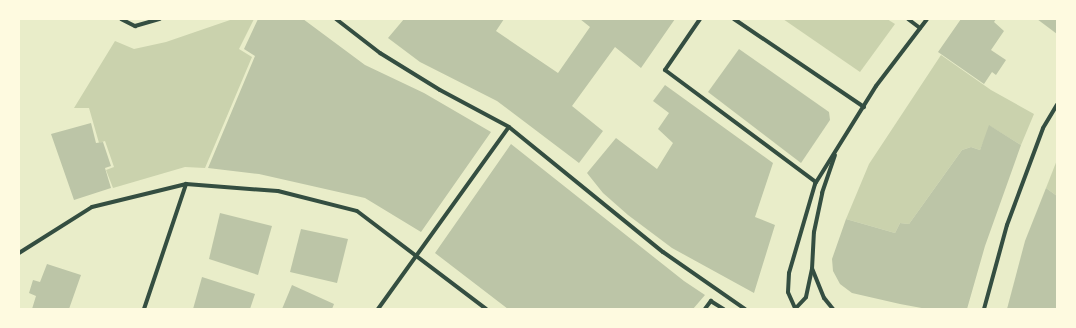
<!DOCTYPE html>
<style>
body{margin:0}
#map{position:relative;width:1076px;height:328px;overflow:hidden;background:#e9edc9;font-family:Commissioner,sans-serif}
div>[style]{position:absolute}
[style*='--x']{left:calc(var(--x)*1px);top:calc(var(--y)*1px);width:calc(var(--w)*1px);rotate:calc(var(--a)*1deg)}
.green>*{inset:0;background:#cad2ad}
.building>*{inset:0;background:#bcc5a7}
.pedestrian>*{height:3.5px;margin:-1.75px;padding:0 1.75px;transform-origin:1.75px;border-radius:1.75px;background:#344e41}
.minor>*{height:4px;margin:-2px;padding:0 2px;transform-origin:2px;border-radius:2px;background:#344e41}
span{translate:-50% -50%;white-space:nowrap;text-align:center;line-height:1.15;-webkit-text-stroke:4px #fefae0;paint-order:stroke}
.frame{position:absolute;inset:0;border:20px solid #fefae0;pointer-events:none}
</style>
<div id="map">
<div class="green">
<div style="clip-path:polygon(233px 19px,254px 19px,239px 49px,252px 57px,205px 168px,185px 167px,113px 188px,106px 170px,114px 167px,105px 141px,99px 143px,89px 108px,74px 108px,115px 41px,134px 49px,166px 42px)"></div>
<div style="clip-path:polygon(783px 19px,887px 19px,895px 24px,860px 72px)"></div>
<div style="clip-path:polygon(941px 55px,991px 90px,1034px 114px,1021px 145px,990px 126px,980px 150px,971px 147px,962px 150px,909px 224px,900px 223px,895px 233px,846px 219px,869px 164px)"></div>
<div style="clip-path:polygon(1057px 160px,1057px 196px,1046px 188px)"></div>
</div>
<div class="building">
<div style="clip-path:polygon(258px 19px,303px 19px,365px 65px,424px 93px,491px 132px,421px 232px,365px 198px,259px 174px,208px 168px,255px 56px,244px 49px)"></div>
<div style="clip-path:polygon(404px 19px,504px 19px,496px 31px,558px 73px,590px 27px,580px 19px,675px 19px,641px 68px,615px 47px,572px 106px,603px 131px,579px 163px,497px 101px,420px 62px,388px 38px)"></div>
<div style="clip-path:polygon(961px 19px,996px 19px,994px 22px,1004px 31px,991px 50px,1006px 60px,996px 75px,992px 72px,984px 84px,938px 52px)"></div>
<div style="clip-path:polygon(1037px 19px,1057px 19px,1057px 34px)"></div>
<div style="clip-path:polygon(739px 49px,829px 112px,830px 120px,801px 163px,708px 92px)"></div>
<div style="clip-path:polygon(665px 85px,773px 163px,755px 217px,775px 225px,754px 293px,672px 248px,628px 215px,603px 193px,587px 173px,616px 138px,657px 169px,673px 143px,658px 129px,669px 113px,653px 101px)"></div>
<div style="clip-path:polygon(91px 123px,96px 143px,103px 142px,111px 166px,105px 168px,111px 188px,74px 200px,51px 134px)"></div>
<div style="clip-path:polygon(989px 125px,1021px 145px,985px 246px,967px 309px,927px 309px,900px 304px,852px 293px,840px 284px,833px 271px,832px 259px,846px 219px,895px 233px,900px 223px,909px 224px,962px 150px,971px 147px,980px 150px)"></div>
<div style="clip-path:polygon(511px 144px,684px 281px,705px 295px,693px 309px,508px 309px,435px 253px)"></div>
<div style="clip-path:polygon(1046px 188px,1057px 196px,1057px 309px,1007px 309px,1025px 241px)"></div>
<div style="clip-path:polygon(220px 213px,272px 226px,258px 275px,209px 259px)"></div>
<div style="clip-path:polygon(301px 229px,348px 239px,337px 283px,290px 272px)"></div>
<div style="clip-path:polygon(47px 264px,81px 275px,69px 309px,32px 309px,36px 296px,29px 293px,33px 280px,40px 282px)"></div>
<div style="clip-path:polygon(202px 277px,255px 294px,250px 309px,193px 309px)"></div>
<div style="clip-path:polygon(292px 285px,334px 304px,332px 309px,282px 309px)"></div>
</div>
<div class="pedestrian">
<div style="--x:705;--y:309;--w:10;--a:-53"></div>
<div style="--x:711;--y:301;--w:15;--a:32"></div>
</div>
<div class="minor">
<div style="--x:121;--y:19;--w:16;--a:27"></div>
<div style="--x:135;--y:26;--w:26;--a:-16"></div>
<div style="--x:336;--y:19;--w:56;--a:37.7"></div>
<div style="--x:380;--y:53;--w:70;--a:31.7"></div>
<div style="--x:440;--y:90;--w:78;--a:28.2"></div>
<div style="--x:509;--y:127;--w:198;--a:39.1"></div>
<div style="--x:663;--y:252;--w:100;--a:34.8"></div>
<div style="--x:700;--y:19;--w:62;--a:124.5"></div>
<div style="--x:665;--y:70;--w:188;--a:36.6"></div>
<div style="--x:734;--y:19;--w:157;--a:34.1"></div>
<div style="--x:908;--y:19;--w:15;--a:37"></div>
<div style="--x:19;--y:253;--w:86;--a:-32.2"></div>
<div style="--x:92;--y:207;--w:97;--a:-13.7"></div>
<div style="--x:186;--y:184;--w:92;--a:4.4"></div>
<div style="--x:278;--y:191;--w:81;--a:14.2"></div>
<div style="--x:357;--y:211;--w:162;--a:37.2"></div>
<div style="--x:795;--y:308;--w:17;--a:-114"></div>
<div style="--x:788;--y:292;--w:19;--a:-87"></div>
<div style="--x:789;--y:273;--w:93;--a:-73.7"></div>
<div style="--x:815;--y:184;--w:115;--a:-58.1"></div>
<div style="--x:876;--y:86;--w:84;--a:-52.7"></div>
<div style="--x:144;--y:309;--w:132;--a:-71.4"></div>
<div style="--x:378;--y:309;--w:224;--a:-54.3"></div>
<div style="--x:795;--y:309;--w:16;--a:-47"></div>
<div style="--x:806;--y:297;--w:29;--a:-78"></div>
<div style="--x:833;--y:309;--w:14;--a:-129"></div>
<div style="--x:824;--y:298;--w:31;--a:-112"></div>
<div style="--x:812;--y:269;--w:37;--a:-87"></div>
<div style="--x:814;--y:232;--w:40;--a:-78"></div>
<div style="--x:822;--y:193;--w:40;--a:-71.1"></div>
<div style="--x:984;--y:309;--w:87;--a:-74.7"></div>
<div style="--x:1007;--y:225;--w:103;--a:-69.6"></div>
<div style="--x:1043;--y:128;--w:27;--a:-59"></div>
</div>
<div class="frame"></div>
</div>
